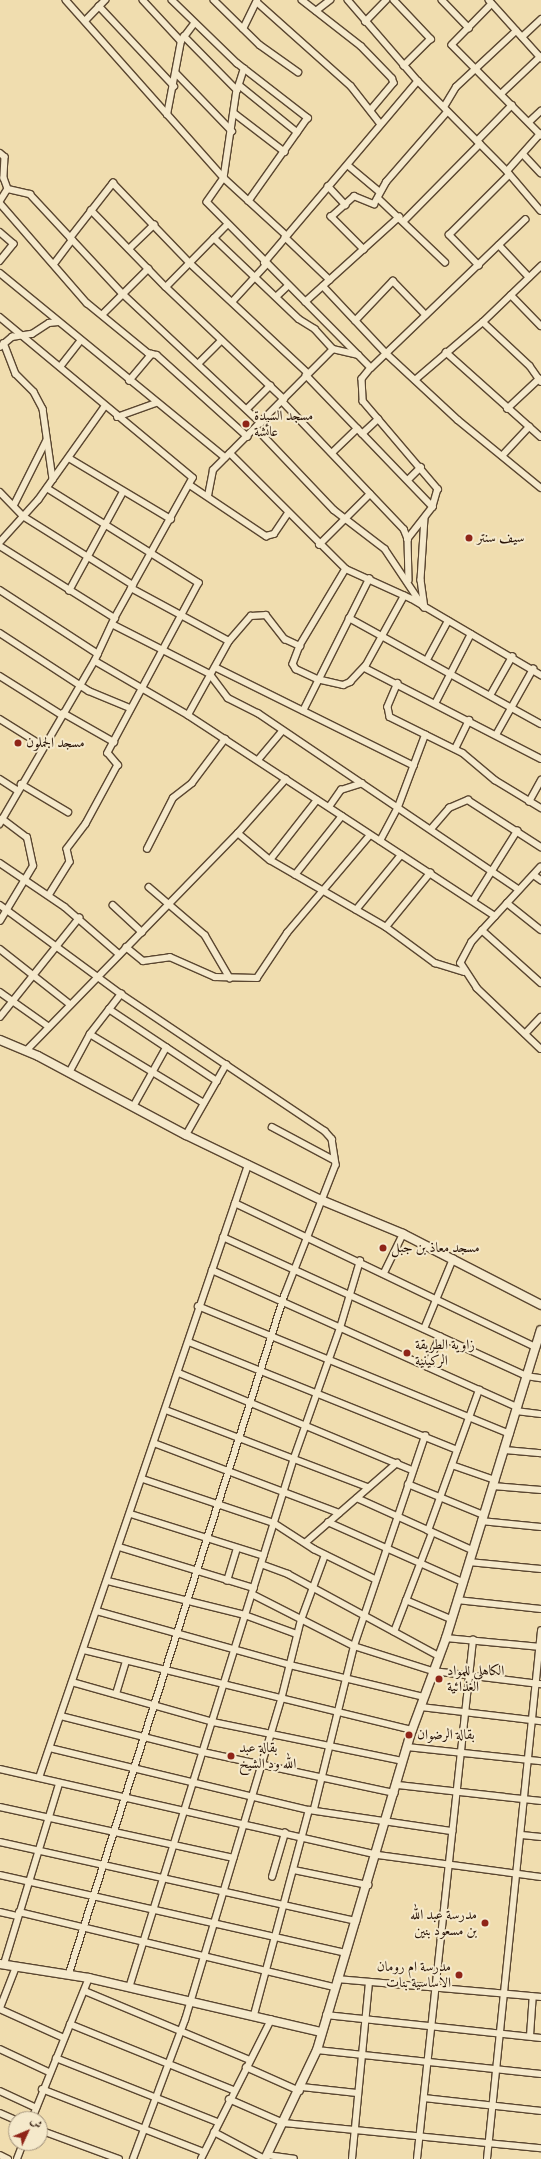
<!DOCTYPE html>
<meta charset="utf-8">
<style>
body{margin:0}
#map{position:relative;width:541px;height:2159px;overflow:hidden;background:#f0ddaf;font-family:"IM FELL English",Amiri,serif}
div>[style]{position:absolute}
[style*='--x']{left:calc(var(--x)*1px);top:calc(var(--y)*1px);width:calc(var(--w)*1px);rotate:calc(var(--a)*1deg)}
.roads{filter:drop-shadow(1px 0 #5a4630) drop-shadow(-1px 0 #5a4630) drop-shadow(0 1px #5a4630) drop-shadow(0 -1px #5a4630)}
.street>*{height:5.5px;margin:-2.75px;padding:0 2.75px;transform-origin:2.75px;border-radius:2.75px;background:#f5e9cb}
.secondary>*{height:8px;margin:-4px;padding:0 4px;transform-origin:4px;border-radius:4px;background:#f5e9cb}
.dots>*{width:11px;height:11px;translate:-50% -50%;box-sizing:border-box;border:2px solid #f5e9cb;border-radius:50%}
span{translate:-50% -50%;white-space:nowrap;text-align:center;line-height:1.15;-webkit-text-stroke:4px #f5e9cb;paint-order:stroke}
.poi-label{font-size:14px;color:#281306}
.left{translate:0 -50%;text-align:left}
.right{translate:-100% -50%;text-align:right}
.north{position:absolute;left:8px;top:2111px;width:40px;height:40px;box-sizing:border-box;background:#f5e9cb;border:1px solid #a3937c;border-radius:50%;rotate:46deg;font-size:11px;font-weight:700;line-height:16px;text-align:center;color:#281306}
.north::after{content:'';display:block;margin:auto;width:14px;height:18px;background:#8f2418;clip-path:polygon(50% 0,100% 100%,50% 72%,0 100%)}
</style>
<div id="map">
<div class="roads">
<div class="street">
<div style="--x:66;--y:0;--w:238;--a:48.4"></div>
<div style="--x:224;--y:178;--w:29;--a:125"></div>
<div style="--x:207;--y:202;--w:233;--a:45.3"></div>
<div style="--x:371;--y:368;--w:214;--a:-43.9"></div>
<div style="--x:143;--y:0;--w:56;--a:47.2"></div>
<div style="--x:172;--y:0;--w:91;--a:44.1"></div>
<div style="--x:237;--y:63;--w:90;--a:37.8"></div>
<div style="--x:308;--y:118;--w:102;--a:125.4"></div>
<div style="--x:214;--y:0;--w:64;--a:44.4"></div>
<div style="--x:260;--y:45;--w:47;--a:35.4"></div>
<div style="--x:302;--y:0;--w:75;--a:37.9"></div>
<div style="--x:361;--y:46;--w:45;--a:45.9"></div>
<div style="--x:392;--y:78;--w:5;--a:68"></div>
<div style="--x:394;--y:83;--w:35;--a:130"></div>
<div style="--x:348;--y:0;--w:107;--a:49.2"></div>
<div style="--x:418;--y:81;--w:127;--a:45.3"></div>
<div style="--x:507;--y:171;--w:52;--a:49.6"></div>
<div style="--x:394;--y:0;--w:54;--a:46.5"></div>
<div style="--x:431;--y:39;--w:38;--a:135"></div>
<div style="--x:442;--y:0;--w:39;--a:46"></div>
<div style="--x:489;--y:0;--w:78;--a:48.1"></div>
<div style="--x:257;--y:2;--w:126;--a:41.8"></div>
<div style="--x:351;--y:86;--w:47;--a:51.9"></div>
<div style="--x:492;--y:4;--w:57;--a:134.3"></div>
<div style="--x:452;--y:45;--w:127;--a:45.3"></div>
<div style="--x:99;--y:6;--w:110;--a:46.8"></div>
<div style="--x:316;--y:11;--w:18;--a:-38"></div>
<div style="--x:85;--y:21;--w:29;--a:-46"></div>
<div style="--x:365;--y:22;--w:30;--a:-46"></div>
<div style="--x:243;--y:29;--w:32;--a:-64"></div>
<div style="--x:184;--y:36;--w:76;--a:45.5"></div>
<div style="--x:237;--y:90;--w:89;--a:98.4"></div>
<div style="--x:224;--y:178;--w:84;--a:42.6"></div>
<div style="--x:522;--y:37;--w:26;--a:-43"></div>
<div style="--x:176;--y:73;--w:81;--a:46"></div>
<div style="--x:239;--y:85;--w:75;--a:39"></div>
<div style="--x:238;--y:87;--w:19;--a:-72"></div>
<div style="--x:501;--y:94;--w:54;--a:-43.5"></div>
<div style="--x:444;--y:107;--w:23;--a:-59"></div>
<div style="--x:456;--y:87;--w:82;--a:-43"></div>
<div style="--x:234;--y:113;--w:64;--a:37.4"></div>
<div style="--x:167;--y:115;--w:75;--a:-79.3"></div>
<div style="--x:181;--y:41;--w:21;--a:-53"></div>
<div style="--x:529;--y:122;--w:16;--a:-43"></div>
<div style="--x:477;--y:141;--w:50;--a:-45.8"></div>
<div style="--x:0;--y:153;--w:6;--a:39"></div>
<div style="--x:5;--y:157;--w:21;--a:93"></div>
<div style="--x:4;--y:178;--w:12;--a:70"></div>
<div style="--x:8;--y:189;--w:15;--a:122"></div>
<div style="--x:523;--y:154;--w:26;--a:47"></div>
<div style="--x:349;--y:166;--w:39;--a:40"></div>
<div style="--x:507;--y:171;--w:50;--a:-48.3"></div>
<div style="--x:328;--y:186;--w:26;--a:47"></div>
<div style="--x:8;--y:189;--w:23;--a:13"></div>
<div style="--x:30;--y:194;--w:137;--a:47.1"></div>
<div style="--x:123;--y:294;--w:189;--a:43.1"></div>
<div style="--x:378;--y:198;--w:93;--a:43.7"></div>
<div style="--x:0;--y:203;--w:133;--a:49"></div>
<div style="--x:87;--y:303;--w:79;--a:39.3"></div>
<div style="--x:148;--y:353;--w:9;--a:13"></div>
<div style="--x:157;--y:355;--w:122;--a:42"></div>
<div style="--x:91;--y:210;--w:107;--a:45.8"></div>
<div style="--x:166;--y:287;--w:163;--a:43.5"></div>
<div style="--x:404;--y:221;--w:108;--a:-45.4"></div>
<div style="--x:0;--y:232;--w:18;--a:41"></div>
<div style="--x:14;--y:244;--w:22;--a:129"></div>
<div style="--x:285;--y:237;--w:62;--a:43.7"></div>
<div style="--x:70;--y:238;--w:70;--a:-52"></div>
<div style="--x:113;--y:183;--w:111;--a:46.1"></div>
<div style="--x:190;--y:263;--w:161;--a:43"></div>
<div style="--x:214;--y:238;--w:117;--a:43.6"></div>
<div style="--x:299;--y:319;--w:19;--a:32"></div>
<div style="--x:315;--y:329;--w:27;--a:48"></div>
<div style="--x:333;--y:349;--w:26;--a:13"></div>
<div style="--x:499;--y:245;--w:44;--a:46.8"></div>
<div style="--x:129;--y:249;--w:35;--a:-44"></div>
<div style="--x:364;--y:250;--w:47;--a:-135"></div>
<div style="--x:331;--y:217;--w:31;--a:-42"></div>
<div style="--x:354;--y:196;--w:22;--a:22"></div>
<div style="--x:374;--y:204;--w:25;--a:-61"></div>
<div style="--x:386;--y:182;--w:93;--a:-48.9"></div>
<div style="--x:264;--y:263;--w:238;--a:-49.8"></div>
<div style="--x:54;--y:264;--w:30;--a:-53"></div>
<div style="--x:479;--y:266;--w:43;--a:-134.1"></div>
<div style="--x:449;--y:235;--w:85;--a:-45"></div>
<div style="--x:0;--y:273;--w:291;--a:39.3"></div>
<div style="--x:323;--y:286;--w:92;--a:46.8"></div>
<div style="--x:386;--y:353;--w:98;--a:42.9"></div>
<div style="--x:458;--y:420;--w:107;--a:39.3"></div>
<div style="--x:166;--y:287;--w:87;--a:-45.5"></div>
<div style="--x:511;--y:295;--w:43;--a:45.9"></div>
<div style="--x:276;--y:297;--w:16;--a:-43"></div>
<div style="--x:232;--y:302;--w:50;--a:-47.4"></div>
<div style="--x:305;--y:302;--w:127;--a:-42.1"></div>
<div style="--x:103;--y:314;--w:64;--a:-45"></div>
<div style="--x:0;--y:317;--w:251;--a:39.8"></div>
<div style="--x:193;--y:478;--w:160;--a:119.1"></div>
<div style="--x:115;--y:618;--w:47;--a:114.9"></div>
<div style="--x:95;--y:661;--w:189;--a:120.2"></div>
<div style="--x:355;--y:321;--w:55;--a:-46.5"></div>
<div style="--x:393;--y:281;--w:47;--a:45.9"></div>
<div style="--x:483;--y:322;--w:64;--a:43.1"></div>
<div style="--x:530;--y:366;--w:19;--a:55"></div>
<div style="--x:4;--y:343;--w:33;--a:69"></div>
<div style="--x:16;--y:374;--w:25;--a:45"></div>
<div style="--x:34;--y:392;--w:19;--a:62"></div>
<div style="--x:43;--y:409;--w:71;--a:81.9"></div>
<div style="--x:0;--y:347;--w:16;--a:-40"></div>
<div style="--x:12;--y:337;--w:20;--a:-9"></div>
<div style="--x:32;--y:334;--w:20;--a:-33"></div>
<div style="--x:49;--y:323;--w:9;--a:-6"></div>
<div style="--x:446;--y:352;--w:127;--a:41.8"></div>
<div style="--x:198;--y:364;--w:33;--a:-45"></div>
<div style="--x:60;--y:367;--w:33;--a:-52"></div>
<div style="--x:371;--y:368;--w:14;--a:129"></div>
<div style="--x:362;--y:379;--w:22;--a:87"></div>
<div style="--x:363;--y:401;--w:116;--a:49.6"></div>
<div style="--x:438;--y:489;--w:19;--a:106"></div>
<div style="--x:433;--y:507;--w:41;--a:128"></div>
<div style="--x:306;--y:375;--w:183;--a:46.1"></div>
<div style="--x:415;--y:380;--w:89;--a:-40.5"></div>
<div style="--x:483;--y:322;--w:81;--a:-44"></div>
<div style="--x:129;--y:381;--w:35;--a:-50"></div>
<div style="--x:282;--y:401;--w:177;--a:46.4"></div>
<div style="--x:404;--y:529;--w:11;--a:68"></div>
<div style="--x:408;--y:539;--w:41;--a:88.6"></div>
<div style="--x:247;--y:409;--w:33;--a:-45"></div>
<div style="--x:507;--y:409;--w:44;--a:-43.2"></div>
<div style="--x:117;--y:417;--w:41;--a:-19.7"></div>
<div style="--x:256;--y:428;--w:113;--a:46.4"></div>
<div style="--x:334;--y:510;--w:64;--a:37.4"></div>
<div style="--x:385;--y:549;--w:69;--a:56.3"></div>
<div style="--x:362;--y:434;--w:22;--a:-43"></div>
<div style="--x:230;--y:453;--w:164;--a:45"></div>
<div style="--x:346;--y:569;--w:72;--a:24.4"></div>
<div style="--x:412;--y:599;--w:150;--a:30.5"></div>
<div style="--x:332;--y:453;--w:35;--a:-44"></div>
<div style="--x:502;--y:456;--w:40;--a:-47"></div>
<div style="--x:69;--y:458;--w:119;--a:30.9"></div>
<div style="--x:408;--y:480;--w:18;--a:-45"></div>
<div style="--x:190;--y:485;--w:92;--a:33.9"></div>
<div style="--x:266;--y:536;--w:8;--a:-14"></div>
<div style="--x:274;--y:534;--w:25;--a:-56"></div>
<div style="--x:47;--y:488;--w:179;--a:32"></div>
<div style="--x:199;--y:583;--w:193;--a:118.2"></div>
<div style="--x:108;--y:753;--w:16;--a:50"></div>
<div style="--x:118;--y:765;--w:67;--a:118.5"></div>
<div style="--x:86;--y:824;--w:31;--a:127"></div>
<div style="--x:67;--y:849;--w:13;--a:77"></div>
<div style="--x:70;--y:862;--w:39;--a:122"></div>
<div style="--x:0;--y:492;--w:33;--a:46"></div>
<div style="--x:23;--y:516;--w:130;--a:32.1"></div>
<div style="--x:208;--y:496;--w:26;--a:-79"></div>
<div style="--x:213;--y:470;--w:170;--a:-45.2"></div>
<div style="--x:14;--y:505;--w:72;--a:-63.4"></div>
<div style="--x:425;--y:518;--w:62;--a:93.7"></div>
<div style="--x:421;--y:580;--w:28;--a:82"></div>
<div style="--x:0;--y:542;--w:57;--a:-47.9"></div>
<div style="--x:38;--y:500;--w:115;--a:-54.5"></div>
<div style="--x:319;--y:545;--w:72;--a:-45"></div>
<div style="--x:0;--y:546;--w:136;--a:32.1"></div>
<div style="--x:346;--y:569;--w:90;--a:120.9"></div>
<div style="--x:300;--y:646;--w:19;--a:111"></div>
<div style="--x:293;--y:664;--w:6;--a:59"></div>
<div style="--x:296;--y:669;--w:23;--a:25"></div>
<div style="--x:317;--y:679;--w:27;--a:13"></div>
<div style="--x:343;--y:685;--w:8;--a:-23"></div>
<div style="--x:350;--y:682;--w:23;--a:-47"></div>
<div style="--x:366;--y:665;--w:79;--a:-61.2"></div>
<div style="--x:131;--y:588;--w:111;--a:28.4"></div>
<div style="--x:0;--y:590;--w:117;--a:33.1"></div>
<div style="--x:69;--y:591;--w:113;--a:-61.4"></div>
<div style="--x:349;--y:618;--w:219;--a:28.9"></div>
<div style="--x:112;--y:624;--w:110;--a:27"></div>
<div style="--x:210;--y:674;--w:30;--a:53"></div>
<div style="--x:228;--y:698;--w:34;--a:27"></div>
<div style="--x:258;--y:713;--w:315;--a:34.1"></div>
<div style="--x:0;--y:633;--w:106;--a:33.1"></div>
<div style="--x:89;--y:691;--w:44;--a:22.5"></div>
<div style="--x:428;--y:658;--w:42;--a:-61.6"></div>
<div style="--x:95;--y:661;--w:108;--a:30.1"></div>
<div style="--x:188;--y:715;--w:367;--a:33.2"></div>
<div style="--x:215;--y:667;--w:222;--a:26.4"></div>
<div style="--x:365;--y:668;--w:198;--a:27.3"></div>
<div style="--x:0;--y:676;--w:73;--a:32.2"></div>
<div style="--x:398;--y:683;--w:26;--a:113"></div>
<div style="--x:388;--y:707;--w:10;--a:79"></div>
<div style="--x:390;--y:717;--w:81;--a:26.3"></div>
<div style="--x:463;--y:753;--w:42;--a:40.2"></div>
<div style="--x:495;--y:780;--w:54;--a:31.3"></div>
<div style="--x:491;--y:694;--w:43;--a:-60.4"></div>
<div style="--x:436;--y:702;--w:76;--a:-62.8"></div>
<div style="--x:303;--y:711;--w:148;--a:-63.4"></div>
<div style="--x:63;--y:713;--w:59;--a:29.6"></div>
<div style="--x:188;--y:715;--w:85;--a:-61"></div>
<div style="--x:229;--y:641;--w:33;--a:-49"></div>
<div style="--x:251;--y:616;--w:15;--a:-4"></div>
<div style="--x:266;--y:615;--w:31;--a:52"></div>
<div style="--x:285;--y:639;--w:17;--a:25"></div>
<div style="--x:0;--y:719;--w:51;--a:32.1"></div>
<div style="--x:496;--y:735;--w:76;--a:-60.7"></div>
<div style="--x:455;--y:749;--w:32;--a:-64"></div>
<div style="--x:258;--y:760;--w:38;--a:-50"></div>
<div style="--x:0;--y:779;--w:20;--a:33"></div>
<div style="--x:21;--y:784;--w:55;--a:30.8"></div>
<div style="--x:529;--y:802;--w:25;--a:-61"></div>
<div style="--x:329;--y:807;--w:21;--a:-55"></div>
<div style="--x:341;--y:790;--w:22;--a:-18"></div>
<div style="--x:431;--y:829;--w:28;--a:-49"></div>
<div style="--x:449;--y:808;--w:21;--a:-23"></div>
<div style="--x:468;--y:800;--w:87;--a:32.8"></div>
<div style="--x:238;--y:833;--w:42;--a:40.2"></div>
<div style="--x:270;--y:860;--w:134;--a:30"></div>
<div style="--x:386;--y:927;--w:61;--a:36.3"></div>
<div style="--x:435;--y:963;--w:30;--a:17"></div>
<div style="--x:380;--y:841;--w:38;--a:-62"></div>
<div style="--x:398;--y:807;--w:77;--a:-69.4"></div>
<div style="--x:147;--y:849;--w:57;--a:-63"></div>
<div style="--x:173;--y:798;--w:24;--a:-38"></div>
<div style="--x:192;--y:783;--w:55;--a:-53.1"></div>
<div style="--x:270;--y:860;--w:76;--a:-51.9"></div>
<div style="--x:0;--y:863;--w:78;--a:34.1"></div>
<div style="--x:65;--y:907;--w:72;--a:41"></div>
<div style="--x:541;--y:867;--w:102;--a:132.6"></div>
<div style="--x:472;--y:942;--w:24;--a:118"></div>
<div style="--x:461;--y:963;--w:30;--a:57"></div>
<div style="--x:477;--y:988;--w:88;--a:43.6"></div>
<div style="--x:295;--y:875;--w:75;--a:-51.5"></div>
<div style="--x:534;--y:875;--w:9;--a:36"></div>
<div style="--x:149;--y:887;--w:74;--a:40.6"></div>
<div style="--x:205;--y:935;--w:50;--a:59.8"></div>
<div style="--x:473;--y:901;--w:83;--a:-57.8"></div>
<div style="--x:507;--y:903;--w:43;--a:38.5"></div>
<div style="--x:0;--y:905;--w:150;--a:36.3"></div>
<div style="--x:121;--y:994;--w:246;--a:33.9"></div>
<div style="--x:325;--y:1131;--w:11;--a:49"></div>
<div style="--x:332;--y:1139;--w:26;--a:81"></div>
<div style="--x:336;--y:1165;--w:140;--a:111.4"></div>
<div style="--x:285;--y:1295;--w:713;--a:107.62"></div>
<div style="--x:113;--y:905;--w:40;--a:43"></div>
<div style="--x:356;--y:910;--w:71;--a:-50.7"></div>
<div style="--x:0;--y:921;--w:64;--a:-59"></div>
<div style="--x:33;--y:866;--w:29;--a:-102"></div>
<div style="--x:27;--y:838;--w:31;--a:-143"></div>
<div style="--x:386;--y:927;--w:70;--a:-50.8"></div>
<div style="--x:482;--y:930;--w:79;--a:41.9"></div>
<div style="--x:126;--y:947;--w:22;--a:39"></div>
<div style="--x:143;--y:961;--w:27;--a:-8"></div>
<div style="--x:170;--y:957;--w:49;--a:24"></div>
<div style="--x:215;--y:977;--w:42;--a:1.4"></div>
<div style="--x:257;--y:978;--w:54;--a:-56.3"></div>
<div style="--x:287;--y:933;--w:128;--a:-49.7"></div>
<div style="--x:0;--y:949;--w:89;--a:38.2"></div>
<div style="--x:0;--y:992;--w:59;--a:35.3"></div>
<div style="--x:109;--y:1009;--w:130;--a:33.7"></div>
<div style="--x:0;--y:1017;--w:127;--a:-51.4"></div>
<div style="--x:90;--y:1034;--w:133;--a:31.2"></div>
<div style="--x:525;--y:1034;--w:23;--a:-47"></div>
<div style="--x:26;--y:1051;--w:304;--a:-45.8"></div>
<div style="--x:238;--y:833;--w:72;--a:-48.4"></div>
<div style="--x:69;--y:1073;--w:44;--a:-61.7"></div>
<div style="--x:90;--y:1034;--w:51;--a:-52.2"></div>
<div style="--x:133;--y:1107;--w:68;--a:-60.8"></div>
<div style="--x:272;--y:1127;--w:70;--a:28"></div>
<div style="--x:186;--y:1135;--w:81;--a:-60.3"></div>
<div style="--x:235;--y:1203;--w:334;--a:25.6"></div>
<div style="--x:223;--y:1237;--w:333;--a:24.6"></div>
<div style="--x:526;--y:1376;--w:15;--a:8"></div>
<div style="--x:212;--y:1270;--w:334;--a:24.2"></div>
<div style="--x:384;--y:1273;--w:43;--a:-64"></div>
<div style="--x:198;--y:1306;--w:337;--a:22.3"></div>
<div style="--x:424;--y:1329;--w:76;--a:-67.5"></div>
<div style="--x:189;--y:1342;--w:289;--a:21.9"></div>
<div style="--x:427;--y:1367;--w:33;--a:-67"></div>
<div style="--x:179;--y:1373;--w:252;--a:22.6"></div>
<div style="--x:166;--y:1410;--w:216;--a:20.9"></div>
<div style="--x:516;--y:1411;--w:25;--a:7"></div>
<div style="--x:154;--y:1443;--w:198;--a:20.7"></div>
<div style="--x:505;--y:1450;--w:36;--a:5"></div>
<div style="--x:452;--y:1465;--w:46;--a:19.2"></div>
<div style="--x:143;--y:1479;--w:138;--a:18.6"></div>
<div style="--x:274;--y:1523;--w:48;--a:33"></div>
<div style="--x:314;--y:1549;--w:68;--a:26.2"></div>
<div style="--x:408;--y:1484;--w:82;--a:22.2"></div>
<div style="--x:493;--y:1486;--w:48;--a:4.8"></div>
<div style="--x:357;--y:1498;--w:126;--a:24.3"></div>
<div style="--x:131;--y:1514;--w:139;--a:17.5"></div>
<div style="--x:481;--y:1521;--w:60;--a:5.7"></div>
<div style="--x:328;--y:1522;--w:148;--a:24"></div>
<div style="--x:428;--y:1531;--w:150;--a:-70.1"></div>
<div style="--x:305;--y:1543;--w:122;--a:-41"></div>
<div style="--x:119;--y:1547;--w:141;--a:16.9"></div>
<div style="--x:469;--y:1562;--w:72;--a:5.6"></div>
<div style="--x:261;--y:1564;--w:29;--a:20"></div>
<div style="--x:288;--y:1574;--w:172;--a:28.5"></div>
<div style="--x:108;--y:1581;--w:141;--a:13.9"></div>
<div style="--x:245;--y:1615;--w:55;--a:20.1"></div>
<div style="--x:227;--y:1581;--w:34;--a:-73"></div>
<div style="--x:252;--y:1594;--w:114;--a:27"></div>
<div style="--x:354;--y:1646;--w:83;--a:17.6"></div>
<div style="--x:433;--y:1671;--w:109;--a:6.9"></div>
<div style="--x:406;--y:1600;--w:49;--a:22.9"></div>
<div style="--x:457;--y:1600;--w:84;--a:6.1"></div>
<div style="--x:97;--y:1611;--w:200;--a:15.6"></div>
<div style="--x:290;--y:1665;--w:138;--a:13.4"></div>
<div style="--x:394;--y:1632;--w:106;--a:-69"></div>
<div style="--x:446;--y:1638;--w:95;--a:5.4"></div>
<div style="--x:84;--y:1650;--w:338;--a:13.7"></div>
<div style="--x:72;--y:1682;--w:147;--a:15.8"></div>
<div style="--x:213;--y:1722;--w:194;--a:11.6"></div>
<div style="--x:116;--y:1694;--w:34;--a:-73"></div>
<div style="--x:421;--y:1707;--w:121;--a:6.7"></div>
<div style="--x:61;--y:1716;--w:146;--a:14.2"></div>
<div style="--x:203;--y:1752;--w:196;--a:12.1"></div>
<div style="--x:407;--y:1747;--w:135;--a:6"></div>
<div style="--x:50;--y:1748;--w:266;--a:13.5"></div>
<div style="--x:309;--y:1810;--w:145;--a:8.4"></div>
<div style="--x:0;--y:1769;--w:388;--a:12.8"></div>
<div style="--x:378;--y:1855;--w:164;--a:7.7"></div>
<div style="--x:39;--y:1778;--w:648;--a:-71.17"></div>
<div style="--x:398;--y:1785;--w:144;--a:6.4"></div>
<div style="--x:0;--y:1807;--w:239;--a:12.3"></div>
<div style="--x:314;--y:1809;--w:168;--a:-76.2"></div>
<div style="--x:354;--y:1646;--w:222;--a:-71.3"></div>
<div style="--x:522;--y:1835;--w:19;--a:6"></div>
<div style="--x:0;--y:1842;--w:365;--a:12.5"></div>
<div style="--x:294;--y:1870;--w:76;--a:11.5"></div>
<div style="--x:0;--y:1875;--w:355;--a:12.7"></div>
<div style="--x:272;--y:1877;--w:46;--a:-73.5"></div>
<div style="--x:0;--y:1912;--w:18;--a:13"></div>
<div style="--x:19;--y:1912;--w:325;--a:13.4"></div>
<div style="--x:4;--y:1964;--w:188;--a:-73"></div>
<div style="--x:337;--y:1979;--w:205;--a:5"></div>
<div style="--x:129;--y:1988;--w:555;--a:-72.71"></div>
<div style="--x:294;--y:1458;--w:138;--a:-70.5"></div>
<div style="--x:340;--y:1328;--w:70;--a:-73.4"></div>
<div style="--x:85;--y:1991;--w:179;--a:22.7"></div>
<div style="--x:0;--y:2008;--w:44;--a:-68.7"></div>
<div style="--x:0;--y:2009;--w:70;--a:24.4"></div>
<div style="--x:254;--y:2015;--w:212;--a:-75"></div>
<div style="--x:326;--y:2015;--w:216;--a:6.1"></div>
<div style="--x:70;--y:2024;--w:176;--a:22"></div>
<div style="--x:530;--y:2036;--w:39;--a:-86"></div>
<div style="--x:0;--y:2049;--w:54;--a:25.1"></div>
<div style="--x:317;--y:2050;--w:225;--a:6.1"></div>
<div style="--x:56;--y:2058;--w:174;--a:21.6"></div>
<div style="--x:246;--y:2067;--w:59;--a:24"></div>
<div style="--x:302;--y:2087;--w:55;--a:6.2"></div>
<div style="--x:42;--y:2089;--w:174;--a:21.3"></div>
<div style="--x:0;--y:2091;--w:40;--a:25"></div>
<div style="--x:424;--y:2098;--w:118;--a:6.3"></div>
<div style="--x:229;--y:2099;--w:60;--a:23.6"></div>
<div style="--x:284;--y:2123;--w:258;--a:5.6"></div>
<div style="--x:0;--y:2113;--w:17;--a:24"></div>
<div style="--x:32;--y:2119;--w:152;--a:-68"></div>
<div style="--x:40;--y:2130;--w:84;--a:20.2"></div>
<div style="--x:214;--y:2132;--w:58;--a:27.9"></div>
<div style="--x:0;--y:2155;--w:9;--a:27"></div>
<div style="--x:267;--y:2155;--w:27;--a:8"></div>
<div style="--x:17;--y:2159;--w:17;--a:-69"></div>
<div style="--x:133;--y:2159;--w:148;--a:-69.5"></div>
<div style="--x:185;--y:2020;--w:334;--a:-73.3"></div>
<div style="--x:281;--y:1700;--w:82;--a:-76"></div>
<div style="--x:301;--y:1620;--w:69;--a:-69.7"></div>
<div style="--x:201;--y:2159;--w:156;--a:-63.3"></div>
<div style="--x:352;--y:2159;--w:177;--a:-84.5"></div>
<div style="--x:417;--y:2159;--w:522;--a:-83.84"></div>
<div style="--x:487;--y:2159;--w:531;--a:-84.16"></div>
</div>
<div class="secondary">
<div style="--x:0;--y:1040;--w:41;--a:22.8"></div>
<div style="--x:38;--y:1056;--w:168;--a:28.1"></div>
<div style="--x:186;--y:1135;--w:150;--a:25.7"></div>
<div style="--x:321;--y:1200;--w:89;--a:22.5"></div>
<div style="--x:403;--y:1234;--w:155;--a:27.2"></div>
<div style="--x:0;--y:1964;--w:90;--a:8.9"></div>
<div style="--x:89;--y:1978;--w:238;--a:13.1"></div>
<div style="--x:265;--y:2159;--w:121;--a:-64.5"></div>
<div style="--x:317;--y:2050;--w:334;--a:-73.5"></div>
<div style="--x:412;--y:1730;--w:98;--a:-69.7"></div>
<div style="--x:446;--y:1638;--w:322;--a:-72.9"></div>
</div>
</div>
<div class="dots">
<div style="left:246px;top:424px;background:#8f2418"></div>
<div style="left:469px;top:538px;background:#8f2418"></div>
<div style="left:18px;top:743px;background:#8f2418"></div>
<div style="left:383px;top:1248px;background:#8f2418"></div>
<div style="left:407px;top:1353px;background:#8f2418"></div>
<div style="left:439px;top:1679px;background:#8f2418"></div>
<div style="left:409px;top:1735px;background:#8f2418"></div>
<div style="left:231px;top:1756px;background:#8f2418"></div>
<div style="left:485px;top:1923px;background:#8f2418"></div>
<div style="left:459px;top:1975px;background:#8f2418"></div>
</div>
<div class="poi-label">
<span class="left" style="left:254px;top:424px">مسجد السيدة<br>عائشة</span>
<span class="left" style="left:477px;top:538px">سيف سنتر</span>
<span class="left" style="left:26px;top:743px">مسجد الجملون</span>
<span class="left" style="left:391px;top:1248px">مسجد معاذ بن جبل</span>
<span class="left" style="left:415px;top:1353px">زاوية الطريقة<br>الركينية</span>
<span class="left" style="left:447px;top:1679px">الكاهلي للمواد<br>الغذائية</span>
<span class="left" style="left:417px;top:1735px">بقالة الرضوان</span>
<span class="left" style="left:239px;top:1756px">بقالة عبد<br>الله ود الشيخ</span>
<span class="right" style="left:477px;top:1923px">مدرسة عبد الله<br>بن مسعود بنين</span>
<span class="right" style="left:451px;top:1975px">مدرسة ام رومان<br>الاساسية بنات</span>
</div>
<div class="north">ش</div>
</div>
